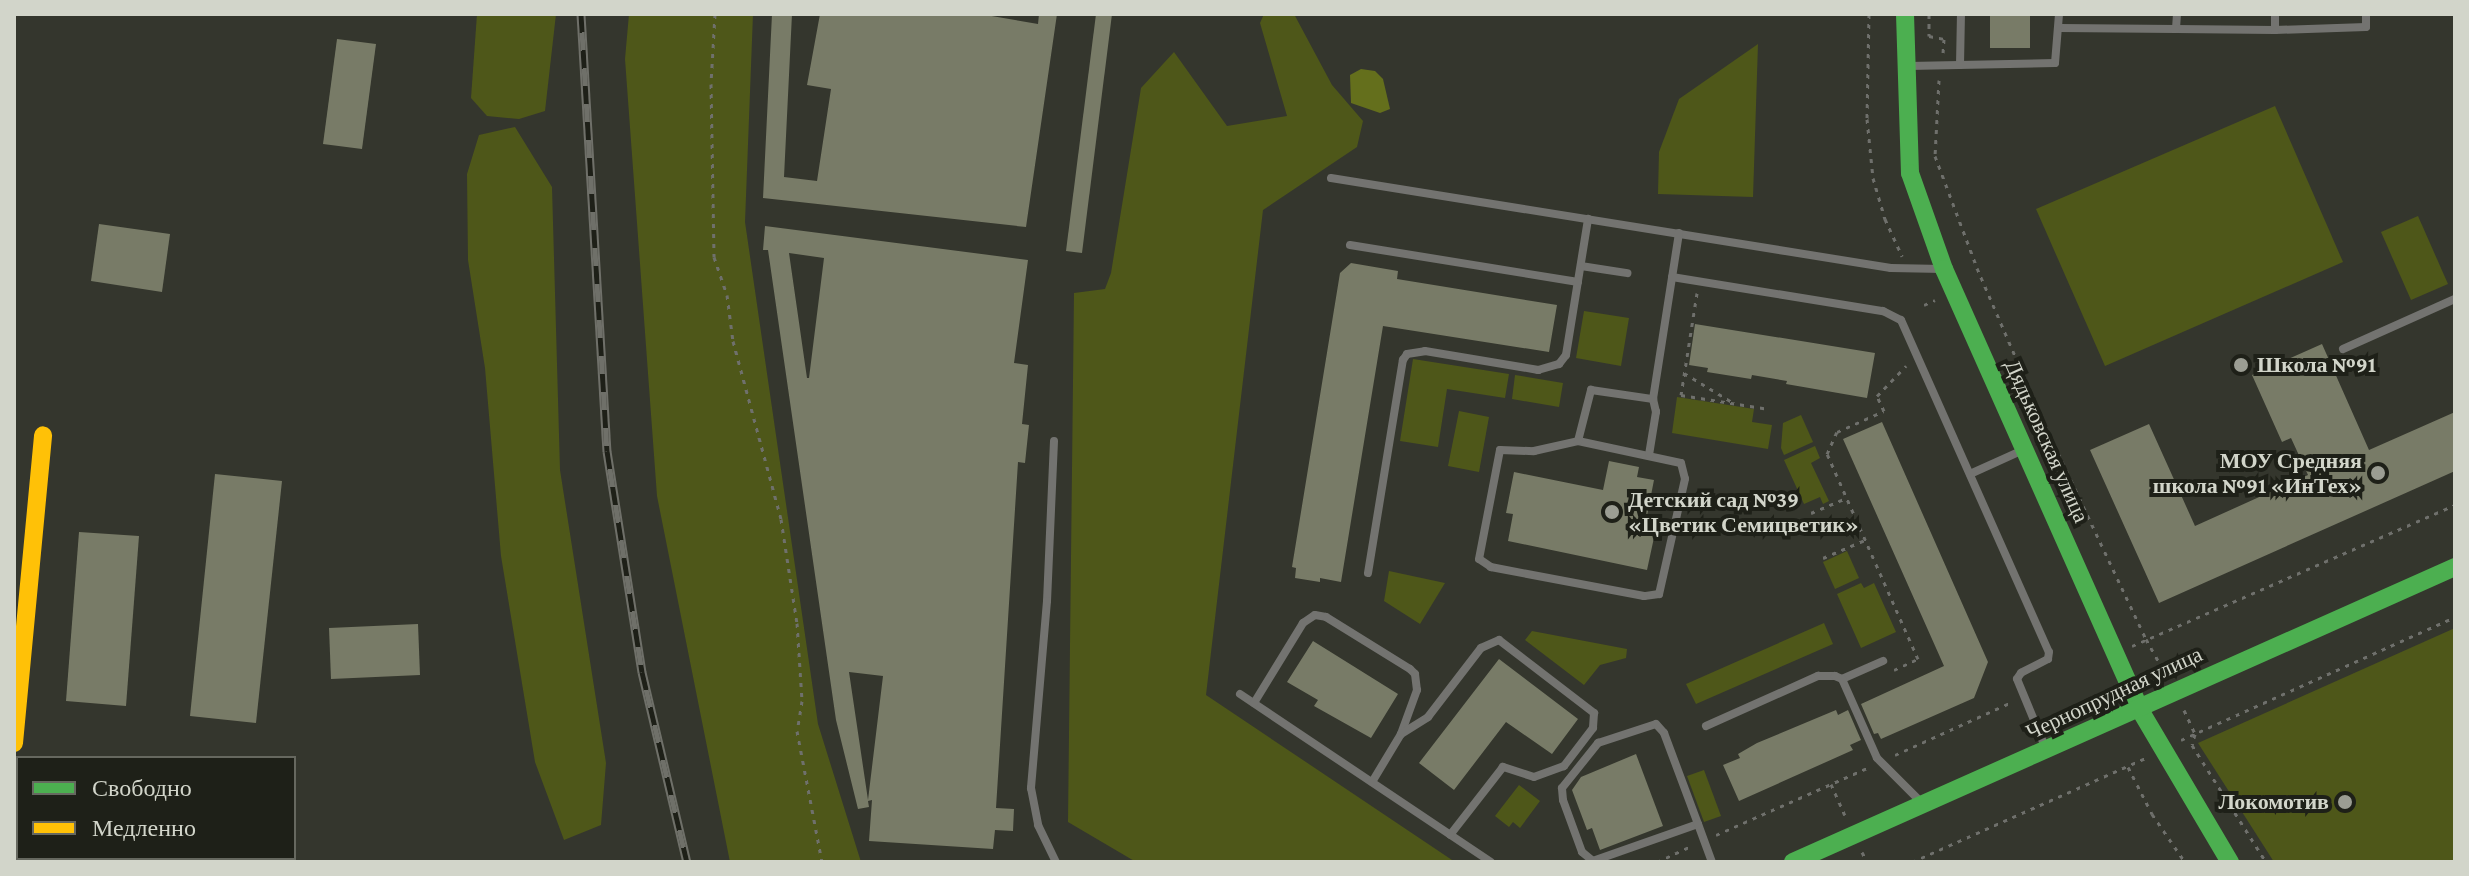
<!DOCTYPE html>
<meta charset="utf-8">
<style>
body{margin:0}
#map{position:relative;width:2469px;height:876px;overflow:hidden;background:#34362d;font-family:"Crimson Pro",serif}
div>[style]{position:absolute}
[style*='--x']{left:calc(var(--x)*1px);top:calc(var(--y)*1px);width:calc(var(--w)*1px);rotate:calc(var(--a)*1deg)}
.green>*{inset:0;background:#4e5719}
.water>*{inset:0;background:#646f1c}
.building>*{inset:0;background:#787b67}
.path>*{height:3px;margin-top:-1.5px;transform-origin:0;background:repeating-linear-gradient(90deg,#6f706c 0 4px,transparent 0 10px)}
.lane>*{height:8px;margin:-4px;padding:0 4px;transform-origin:4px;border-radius:4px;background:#737370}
.fast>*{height:18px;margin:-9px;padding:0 9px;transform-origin:9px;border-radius:9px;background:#4caf50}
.slow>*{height:18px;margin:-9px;padding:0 9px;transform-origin:9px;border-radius:9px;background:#ffc107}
.rail>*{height:9px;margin-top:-4.5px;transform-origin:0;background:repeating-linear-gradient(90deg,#1e2018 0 18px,#6f7069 0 36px);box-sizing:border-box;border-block:2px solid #6f7069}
.dots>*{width:22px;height:22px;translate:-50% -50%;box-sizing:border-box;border:4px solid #1e2018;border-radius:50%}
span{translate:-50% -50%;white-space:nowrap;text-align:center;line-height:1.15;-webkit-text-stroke:8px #1e2018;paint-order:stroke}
.poi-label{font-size:22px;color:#d2d5ca;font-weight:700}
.left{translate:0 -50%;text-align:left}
.right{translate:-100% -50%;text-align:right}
.street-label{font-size:22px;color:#d2d5ca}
.frame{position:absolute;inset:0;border:16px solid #d2d5ca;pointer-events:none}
.legend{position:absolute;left:16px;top:756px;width:280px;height:104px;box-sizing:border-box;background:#1e2018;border:2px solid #66685f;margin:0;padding:10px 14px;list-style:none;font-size:24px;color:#d2d5ca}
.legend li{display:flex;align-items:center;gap:16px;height:40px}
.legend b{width:40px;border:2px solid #66685f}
</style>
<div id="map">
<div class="green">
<div style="clip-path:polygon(477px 14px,556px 14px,545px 111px,519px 119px,487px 116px,471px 98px)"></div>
<div style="clip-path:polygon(629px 14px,753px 14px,745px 222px,818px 724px,861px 862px,730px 862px,657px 496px,625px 59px)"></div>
<div style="clip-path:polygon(1264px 14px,1294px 14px,1332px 85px,1363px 121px,1357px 147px,1263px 210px,1206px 695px,1455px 862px,1136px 862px,1068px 822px,1074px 293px,1105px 289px,1111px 273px,1141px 88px,1174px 52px,1227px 126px,1287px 116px,1260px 23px)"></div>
<div style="clip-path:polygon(1758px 44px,1753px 197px,1658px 194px,1659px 152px,1679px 99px)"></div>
<div style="clip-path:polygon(2275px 106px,2343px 262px,2105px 366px,2036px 209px)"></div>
<div style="clip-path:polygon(515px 127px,552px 187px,560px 470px,606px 763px,601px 825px,564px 840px,535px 762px,501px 556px,485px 368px,468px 260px,467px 174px,479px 135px)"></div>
<div style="clip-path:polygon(2418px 216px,2448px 284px,2411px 300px,2381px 232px)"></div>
<div style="clip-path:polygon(1584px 311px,1629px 318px,1621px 366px,1576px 358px)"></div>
<div style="clip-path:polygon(1413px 359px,1509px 374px,1505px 398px,1447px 389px,1438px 447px,1400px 441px)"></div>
<div style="clip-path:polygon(1515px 375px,1563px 383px,1559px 407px,1512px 399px)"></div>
<div style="clip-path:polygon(1677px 397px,1754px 409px,1752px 422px,1772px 425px,1768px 449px,1672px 433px)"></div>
<div style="clip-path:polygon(1459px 411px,1489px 417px,1479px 472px,1448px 466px)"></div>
<div style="clip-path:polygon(1801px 415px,1813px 442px,1784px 455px,1781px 448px,1783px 423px)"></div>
<div style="clip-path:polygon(1815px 446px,1820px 458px,1811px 463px,1829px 501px,1823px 504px,1820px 497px,1804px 504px,1784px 460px)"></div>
<div style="clip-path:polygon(1847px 551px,1859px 578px,1835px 589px,1823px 562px)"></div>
<div style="clip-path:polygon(1389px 571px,1445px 583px,1420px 624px,1384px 601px)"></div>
<div style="clip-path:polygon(1861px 583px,1864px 588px,1874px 583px,1896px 632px,1861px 648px,1837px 594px)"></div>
<div style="clip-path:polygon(1824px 623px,1833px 644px,1696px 704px,1686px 684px)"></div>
<div style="clip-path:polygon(2455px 628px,2455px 862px,2274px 862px,2198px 743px)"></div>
<div style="clip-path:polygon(1532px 631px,1627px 649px,1626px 658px,1600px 665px,1584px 685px,1525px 640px)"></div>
<div style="clip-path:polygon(1704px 770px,1721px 816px,1704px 822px,1687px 776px)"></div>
<div style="clip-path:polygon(1519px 785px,1540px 801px,1520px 828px,1513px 822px,1509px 827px,1495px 816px)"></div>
</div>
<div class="water">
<div style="clip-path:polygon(1361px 69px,1375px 71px,1383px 79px,1390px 109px,1380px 113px,1351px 103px,1350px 75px)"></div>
</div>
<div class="building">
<div style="clip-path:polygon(772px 14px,792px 14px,784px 177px,817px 181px,831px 89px,807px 85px,820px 14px,980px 14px,1038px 24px,1039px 14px,1057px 14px,1026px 227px,763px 198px)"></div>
<div style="clip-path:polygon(1096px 14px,1112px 14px,1082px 253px,1066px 251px)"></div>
<div style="clip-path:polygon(1990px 14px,2030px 14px,2030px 48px,1990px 48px)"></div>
<div style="clip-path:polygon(337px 39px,376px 44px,362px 149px,323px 144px)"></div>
<div style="clip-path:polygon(99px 224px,170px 234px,162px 292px,91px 281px)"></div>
<div style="clip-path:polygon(evenodd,765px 226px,1028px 260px,1014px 363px,1028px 365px,1022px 424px,1029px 425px,1025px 463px,1018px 462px,996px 808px,1014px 809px,1013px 831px,995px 830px,993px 849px,869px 841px,872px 800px,868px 801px,869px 807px,858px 809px,836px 720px,768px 250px,763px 250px,765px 226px,789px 253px,824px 258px,809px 378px,807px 378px,789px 253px,765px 226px,849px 672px,883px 676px,868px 800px,849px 672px)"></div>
<div style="clip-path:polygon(1351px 263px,1398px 271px,1397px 279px,1557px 305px,1549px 352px,1383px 326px,1341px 582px,1320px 578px,1320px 582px,1295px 578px,1296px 568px,1292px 567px,1340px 273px)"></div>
<div style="clip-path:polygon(1695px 324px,1875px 353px,1867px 398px,1786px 384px,1787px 381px,1752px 375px,1751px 379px,1707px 372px,1708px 368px,1689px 365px)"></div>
<div style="clip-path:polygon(2322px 344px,2369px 450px,2455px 412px,2455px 471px,2159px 603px,2090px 450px,2149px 424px,2195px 526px,2308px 475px,2291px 438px,2282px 442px,2252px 375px)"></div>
<div style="clip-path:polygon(1882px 422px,1988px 662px,1974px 698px,1881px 739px,1878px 733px,1874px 734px,1861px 704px,1944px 666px,1843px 439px)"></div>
<div style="clip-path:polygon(1609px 461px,1639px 467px,1637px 477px,1654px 480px,1644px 531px,1655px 533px,1647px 570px,1508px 541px,1513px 514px,1506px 513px,1514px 472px,1603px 490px)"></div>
<div style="clip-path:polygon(215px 474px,282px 481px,256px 723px,190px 716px)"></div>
<div style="clip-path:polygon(79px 532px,139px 536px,126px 706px,66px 701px)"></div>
<div style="clip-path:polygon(418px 624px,420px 675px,331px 679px,329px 628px)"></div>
<div style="clip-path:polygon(1313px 641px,1398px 694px,1371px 738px,1314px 706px,1318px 700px,1287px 682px)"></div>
<div style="clip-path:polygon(1499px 659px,1578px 719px,1552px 754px,1506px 722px,1454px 790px,1419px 763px)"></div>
<div style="clip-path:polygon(1836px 710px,1838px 715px,1848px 710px,1861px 740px,1850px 745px,1853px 750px,1739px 801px,1723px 765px,1740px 758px,1738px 754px,1757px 743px)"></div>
<div style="clip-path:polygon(1636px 754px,1663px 826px,1600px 850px,1592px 828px,1587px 830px,1572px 790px,1581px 777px)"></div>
</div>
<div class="path">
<div style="--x:715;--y:14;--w:70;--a:93.3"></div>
<div style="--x:711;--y:84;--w:173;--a:89"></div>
<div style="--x:714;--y:257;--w:40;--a:71.1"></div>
<div style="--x:727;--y:295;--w:46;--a:82.6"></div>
<div style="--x:733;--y:341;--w:184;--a:74.9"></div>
<div style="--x:781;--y:519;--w:105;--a:81.3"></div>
<div style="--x:797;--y:623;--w:78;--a:86.3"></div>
<div style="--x:802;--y:701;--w:30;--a:99"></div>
<div style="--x:797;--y:731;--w:133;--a:79.2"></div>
<div style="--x:1869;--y:14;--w:105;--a:91.1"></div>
<div style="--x:1867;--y:119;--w:59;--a:84.2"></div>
<div style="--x:1873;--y:178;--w:43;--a:73.7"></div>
<div style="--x:1885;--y:219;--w:41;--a:65.3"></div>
<div style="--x:1929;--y:14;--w:22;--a:90"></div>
<div style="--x:1929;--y:36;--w:15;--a:11"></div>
<div style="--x:1944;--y:39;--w:14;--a:94"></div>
<div style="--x:1939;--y:80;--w:76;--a:93"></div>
<div style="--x:1935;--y:156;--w:120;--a:69.4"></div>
<div style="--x:1977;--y:268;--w:181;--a:66.6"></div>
<div style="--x:2049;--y:434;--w:227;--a:64.7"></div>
<div style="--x:2146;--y:639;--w:41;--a:60.9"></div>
<div style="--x:1697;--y:293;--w:103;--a:98.9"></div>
<div style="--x:1681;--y:395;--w:89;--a:9"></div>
<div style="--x:1924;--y:305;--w:12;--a:-24"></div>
<div style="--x:1684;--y:373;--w:56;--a:31.1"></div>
<div style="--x:1811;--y:513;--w:38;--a:-23"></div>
<div style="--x:1823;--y:558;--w:46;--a:-23.2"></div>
<div style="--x:2132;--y:646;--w:352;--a:-23.6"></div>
<div style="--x:1894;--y:670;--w:26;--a:-25"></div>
<div style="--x:1918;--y:659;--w:224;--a:-113.9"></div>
<div style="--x:1827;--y:454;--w:24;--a:-66"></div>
<div style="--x:1837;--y:432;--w:51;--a:-24.1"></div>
<div style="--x:1884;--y:411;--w:17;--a:-115"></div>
<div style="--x:1877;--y:396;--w:42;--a:-46"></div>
<div style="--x:2184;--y:710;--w:26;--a:65"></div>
<div style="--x:2195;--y:734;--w:11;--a:105"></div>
<div style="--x:2192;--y:745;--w:138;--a:57.7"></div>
<div style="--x:2181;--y:740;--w:300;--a:-24.2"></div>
<div style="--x:1895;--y:755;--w:128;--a:-24.4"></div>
<div style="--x:2128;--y:767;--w:53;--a:62.9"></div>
<div style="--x:2152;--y:814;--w:58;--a:55.5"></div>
<div style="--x:1831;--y:784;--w:34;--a:66"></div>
<div style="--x:1716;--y:835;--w:165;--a:-23.9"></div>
<div style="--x:1862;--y:852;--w:11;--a:63"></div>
<div style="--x:1657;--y:862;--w:38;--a:-25"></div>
<div style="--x:1912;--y:862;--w:256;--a:-24"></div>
</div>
<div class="lane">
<div style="--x:2177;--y:14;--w:15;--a:94"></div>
<div style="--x:2176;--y:29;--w:99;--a:0.6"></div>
<div style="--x:2275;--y:30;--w:91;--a:-1.9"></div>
<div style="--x:2366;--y:27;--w:13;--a:-90"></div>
<div style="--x:2275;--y:14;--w:16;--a:90"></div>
<div style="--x:2060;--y:28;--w:116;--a:0.5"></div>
<div style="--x:1960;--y:65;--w:51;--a:-88.9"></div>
<div style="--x:1909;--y:66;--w:146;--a:-1.2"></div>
<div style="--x:2055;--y:63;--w:49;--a:-85.3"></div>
<div style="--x:1331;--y:178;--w:567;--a:9.13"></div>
<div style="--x:1891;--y:268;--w:52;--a:1.1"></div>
<div style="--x:1350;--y:245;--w:231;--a:9.2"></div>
<div style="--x:1581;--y:266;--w:47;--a:8.7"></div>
<div style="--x:1672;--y:277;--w:214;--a:9.2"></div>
<div style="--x:1883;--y:311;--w:20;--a:27"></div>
<div style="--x:1901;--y:320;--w:363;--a:66"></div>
<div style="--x:2049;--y:652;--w:7;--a:98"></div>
<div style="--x:2048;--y:659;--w:30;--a:153"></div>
<div style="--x:2021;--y:673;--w:7;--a:124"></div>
<div style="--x:2017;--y:679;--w:76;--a:67.5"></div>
<div style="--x:2343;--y:349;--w:123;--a:-24.1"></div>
<div style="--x:1054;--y:441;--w:160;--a:92.5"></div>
<div style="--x:1047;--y:601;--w:188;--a:94.9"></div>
<div style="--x:1031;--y:788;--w:38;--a:79"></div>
<div style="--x:1038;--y:825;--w:41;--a:64.1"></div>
<div style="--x:1578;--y:441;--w:105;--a:12.1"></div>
<div style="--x:1681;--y:463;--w:16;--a:76"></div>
<div style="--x:1685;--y:479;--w:118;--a:102.7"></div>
<div style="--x:1659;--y:594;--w:15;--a:172"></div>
<div style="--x:1644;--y:596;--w:156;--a:-169.3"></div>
<div style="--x:1491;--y:567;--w:14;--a:-146"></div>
<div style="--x:1479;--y:559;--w:111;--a:-79.1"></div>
<div style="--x:1500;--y:450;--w:34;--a:2"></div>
<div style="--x:1534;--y:451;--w:45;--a:-12.8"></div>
<div style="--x:1578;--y:441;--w:53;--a:-75.7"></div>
<div style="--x:1591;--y:390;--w:63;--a:8.3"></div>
<div style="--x:1649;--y:455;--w:44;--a:-80.8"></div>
<div style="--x:1656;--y:412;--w:13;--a:-103"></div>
<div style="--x:1653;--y:399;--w:168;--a:-81.1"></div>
<div style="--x:1970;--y:474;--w:58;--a:-24.4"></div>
<div style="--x:1368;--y:573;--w:216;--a:-80.7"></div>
<div style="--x:1403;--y:360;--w:7;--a:-56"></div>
<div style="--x:1407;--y:354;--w:18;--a:-9"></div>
<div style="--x:1425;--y:351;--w:115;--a:9.5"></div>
<div style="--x:1538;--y:370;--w:22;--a:-16"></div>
<div style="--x:1559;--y:364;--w:11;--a:-52"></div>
<div style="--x:1566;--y:355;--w:138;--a:-80.8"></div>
<div style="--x:1842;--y:679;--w:45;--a:-23.7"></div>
<div style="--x:1240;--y:694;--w:302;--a:33.8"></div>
<div style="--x:1254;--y:703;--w:94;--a:-58.5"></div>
<div style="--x:1303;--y:623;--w:14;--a:-34"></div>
<div style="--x:1315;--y:615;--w:11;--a:10"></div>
<div style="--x:1326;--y:617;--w:99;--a:31.8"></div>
<div style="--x:1410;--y:669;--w:7;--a:45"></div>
<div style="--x:1415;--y:674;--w:16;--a:83"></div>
<div style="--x:1417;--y:690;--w:47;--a:110"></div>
<div style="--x:1401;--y:734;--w:56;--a:121.1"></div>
<div style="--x:1706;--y:726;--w:123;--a:-24.1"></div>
<div style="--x:1818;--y:676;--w:17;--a:0"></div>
<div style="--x:1835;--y:676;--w:8;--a:23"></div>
<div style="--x:1842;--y:679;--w:86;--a:66.1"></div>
<div style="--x:1877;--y:758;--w:61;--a:45"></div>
<div style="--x:1401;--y:734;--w:32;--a:-32"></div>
<div style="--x:1428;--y:717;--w:87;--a:-52.5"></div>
<div style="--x:1481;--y:648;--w:20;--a:-24"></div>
<div style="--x:1499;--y:640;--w:120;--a:37.5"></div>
<div style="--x:1594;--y:713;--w:15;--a:94"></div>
<div style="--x:1593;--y:728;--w:48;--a:127.3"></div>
<div style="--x:1564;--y:766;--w:32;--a:160"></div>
<div style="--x:1534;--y:777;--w:33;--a:-162"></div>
<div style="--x:1503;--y:767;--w:86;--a:127.9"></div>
<div style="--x:1698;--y:824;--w:111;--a:160.6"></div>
<div style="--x:1593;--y:861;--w:14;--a:-141"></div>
<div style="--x:1582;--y:852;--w:55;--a:-110.1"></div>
<div style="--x:1563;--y:800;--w:12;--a:-95"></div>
<div style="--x:1562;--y:788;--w:58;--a:-51.3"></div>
<div style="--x:1598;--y:743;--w:61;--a:-18.1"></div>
<div style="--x:1656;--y:724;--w:12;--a:48"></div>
<div style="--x:1664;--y:733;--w:97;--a:69.5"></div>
<div style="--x:1698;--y:824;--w:40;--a:69.8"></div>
</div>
<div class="fast">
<div style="--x:1905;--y:14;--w:159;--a:88.2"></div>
<div style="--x:1910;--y:173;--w:102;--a:70.5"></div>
<div style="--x:1944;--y:269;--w:483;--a:66"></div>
<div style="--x:2140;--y:710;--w:177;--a:59.4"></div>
<div style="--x:1793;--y:862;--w:725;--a:-24.02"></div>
</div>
<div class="slow">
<div style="--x:14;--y:743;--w:309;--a:-84.6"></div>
</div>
<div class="rail">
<div style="--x:581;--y:14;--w:438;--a:86.6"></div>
<div style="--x:607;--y:451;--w:224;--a:81"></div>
<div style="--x:642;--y:672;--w:195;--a:76.7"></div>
</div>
<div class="dots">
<div style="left:2241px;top:365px;background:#9b9d93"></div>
<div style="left:2378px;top:473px;background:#9b9d93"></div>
<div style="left:1612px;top:512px;background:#9b9d93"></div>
<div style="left:2345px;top:802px;background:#9b9d93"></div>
</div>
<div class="poi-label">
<span class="left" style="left:2257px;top:365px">Школа №91</span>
<span class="right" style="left:2362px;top:473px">МОУ Средняя<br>школа №91 «ИнТех»</span>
<span class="left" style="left:1628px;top:512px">Детский сад №39<br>«Цветик Семицветик»</span>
<span class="right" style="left:2329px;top:802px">Локомотив</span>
</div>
<div class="street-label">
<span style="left:2047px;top:441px;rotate:66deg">Дядьковская улица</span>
<span style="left:2114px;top:693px;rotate:-25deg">Чернопрудная улица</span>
</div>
<div class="frame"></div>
<ul class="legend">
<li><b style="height:10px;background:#4caf50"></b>Свободно</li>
<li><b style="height:10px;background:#ffc107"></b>Медленно</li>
</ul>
</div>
